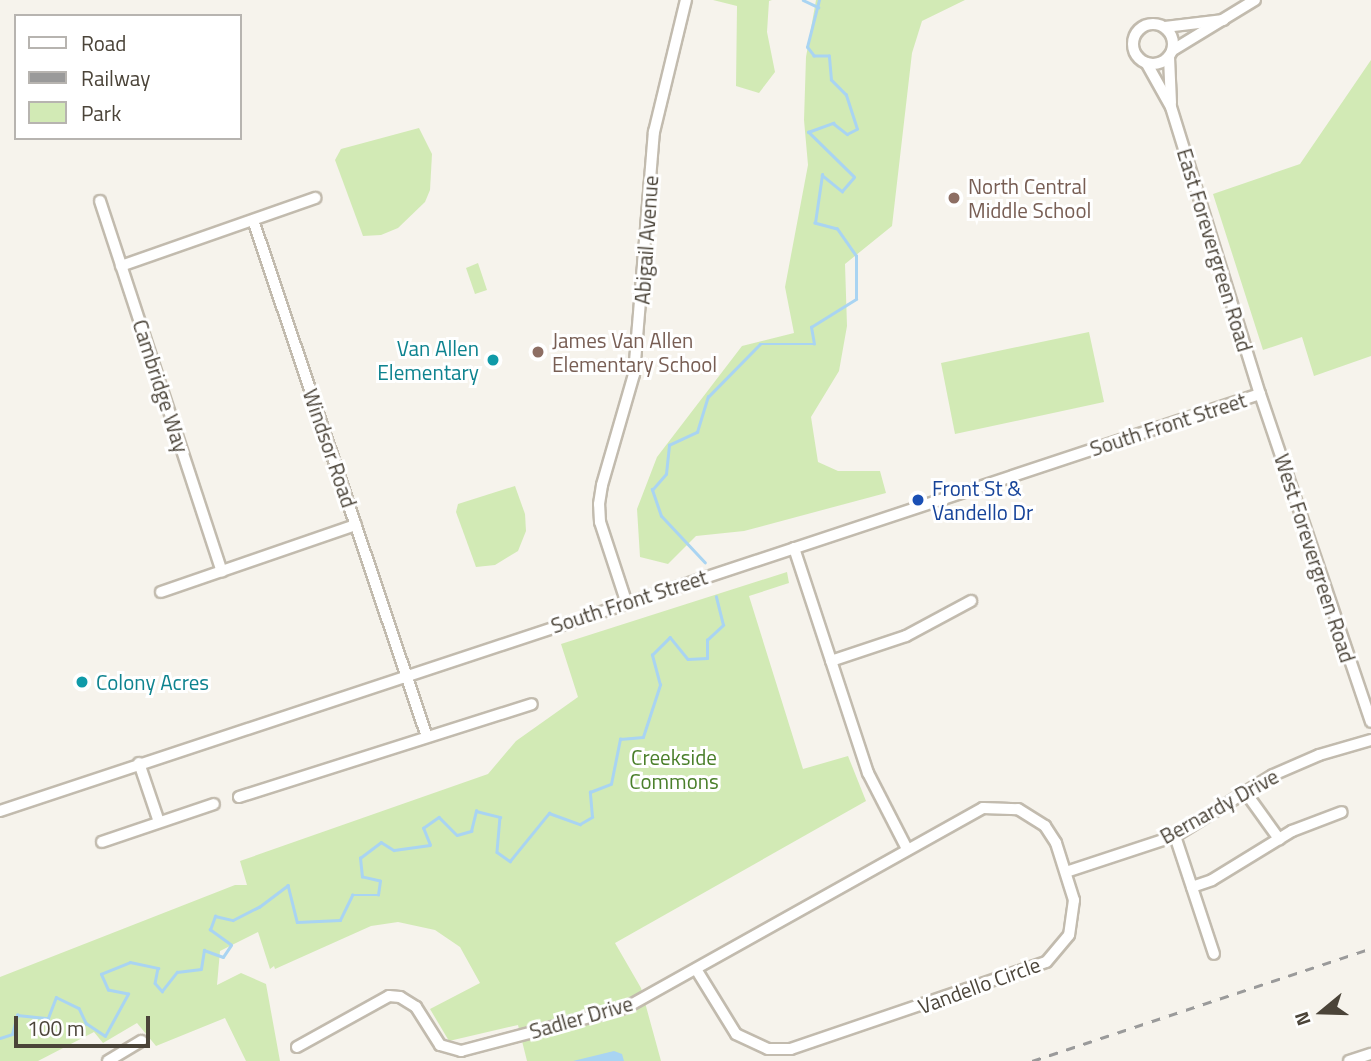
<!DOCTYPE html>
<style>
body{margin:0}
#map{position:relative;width:1371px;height:1061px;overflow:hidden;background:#f6f3ec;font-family:"Titillium Web",sans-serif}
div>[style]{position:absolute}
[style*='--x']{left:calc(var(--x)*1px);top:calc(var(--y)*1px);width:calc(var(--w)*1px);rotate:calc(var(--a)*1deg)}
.green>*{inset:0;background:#d2eab5}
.water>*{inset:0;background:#a9d4f2}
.stream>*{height:2.5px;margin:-1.25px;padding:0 1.25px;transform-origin:1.25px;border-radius:1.25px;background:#a9d4f2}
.roads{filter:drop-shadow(2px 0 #c2bbae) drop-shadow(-2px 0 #c2bbae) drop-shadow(0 2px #c2bbae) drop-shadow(0 -2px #c2bbae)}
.minor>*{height:10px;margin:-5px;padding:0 5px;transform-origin:5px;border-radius:5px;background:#fff}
.minor>.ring{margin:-5px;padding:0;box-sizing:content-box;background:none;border:10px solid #fff;border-radius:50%}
.rail>*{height:2.5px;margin-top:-1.25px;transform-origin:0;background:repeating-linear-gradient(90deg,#9a9a9a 0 9px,transparent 0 18px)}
.dots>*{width:19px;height:19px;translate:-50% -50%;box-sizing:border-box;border:4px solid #fff;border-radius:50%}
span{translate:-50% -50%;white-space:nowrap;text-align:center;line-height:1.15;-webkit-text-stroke:6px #fff;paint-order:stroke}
.education-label{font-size:21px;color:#785e54}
.left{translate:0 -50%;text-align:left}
.street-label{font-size:21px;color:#4b4439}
.culture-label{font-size:21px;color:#0d838f}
.right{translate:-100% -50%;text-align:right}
.transit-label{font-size:21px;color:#164399}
.park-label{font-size:21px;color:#4a7f2a}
.legend{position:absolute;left:14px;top:14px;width:228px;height:126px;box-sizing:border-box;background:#fff;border:2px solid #b7b4b0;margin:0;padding:9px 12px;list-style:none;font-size:21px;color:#4b4439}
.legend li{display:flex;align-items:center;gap:14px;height:35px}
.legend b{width:35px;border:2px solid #b7b4b0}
.north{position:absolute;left:1287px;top:977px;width:70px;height:70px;-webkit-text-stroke:5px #fff;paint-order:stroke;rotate:251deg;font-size:19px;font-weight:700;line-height:28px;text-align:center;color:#4b4439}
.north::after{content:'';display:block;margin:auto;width:24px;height:32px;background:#4b4439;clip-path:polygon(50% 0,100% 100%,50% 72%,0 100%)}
.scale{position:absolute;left:14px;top:1016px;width:136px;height:32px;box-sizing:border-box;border:4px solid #4b4439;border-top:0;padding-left:9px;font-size:21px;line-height:24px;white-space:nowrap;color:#4b4439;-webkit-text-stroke:5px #fff;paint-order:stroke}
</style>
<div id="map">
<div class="green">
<div style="clip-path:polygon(713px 0,772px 0,769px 1px,767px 32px,775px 72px,759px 93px,736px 86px,737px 6px)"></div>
<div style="clip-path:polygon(816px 0,965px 0,922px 21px,912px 53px,892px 226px,845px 264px,847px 326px,839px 371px,811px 417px,818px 462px,838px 471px,880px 471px,886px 493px,744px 531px,696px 536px,668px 564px,640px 557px,637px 509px,657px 457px,742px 346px,794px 333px,785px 287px,808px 165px,804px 120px,806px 57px)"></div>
<div style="clip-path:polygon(1371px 60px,1371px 356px,1314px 376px,1302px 337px,1263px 350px,1213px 194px,1300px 164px)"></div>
<div style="clip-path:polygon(419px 128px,432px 154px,430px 190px,425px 202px,398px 228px,381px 235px,363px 236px,335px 160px,341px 149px)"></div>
<div style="clip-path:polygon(478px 263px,487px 290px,475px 294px,466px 268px)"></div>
<div style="clip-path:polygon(1089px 332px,1104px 402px,955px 434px,941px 363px)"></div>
<div style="clip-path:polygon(515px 486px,525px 514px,526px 531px,518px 551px,495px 565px,476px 567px,456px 512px,458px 504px)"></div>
<div style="clip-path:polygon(787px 572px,789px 583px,749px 596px,803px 769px,848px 756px,866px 801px,615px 943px,641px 988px,661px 1061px,527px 1061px,518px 1025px,449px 1041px,430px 1009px,480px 983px,460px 947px,435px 930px,398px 922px,371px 926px,275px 969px,274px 966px,270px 969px,258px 932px,220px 951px,217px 985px,241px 973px,266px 984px,280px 1061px,246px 1061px,225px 1018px,156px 1046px,137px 1023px,103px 1043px,94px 1032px,38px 1061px,0 1061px,0 977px,235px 885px,247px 885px,240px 861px,488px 774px,516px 741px,578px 697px,561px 644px)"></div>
</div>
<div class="water">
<div style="clip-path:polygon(614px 1051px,622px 1054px,624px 1061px,573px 1061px)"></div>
</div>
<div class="stream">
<div style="--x:803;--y:0;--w:17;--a:25"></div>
<div style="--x:705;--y:563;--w:64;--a:-133.1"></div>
<div style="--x:661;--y:516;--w:28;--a:-109"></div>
<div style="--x:652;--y:490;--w:21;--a:-49"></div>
<div style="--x:666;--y:474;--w:29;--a:-84"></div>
<div style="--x:669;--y:445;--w:31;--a:-25"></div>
<div style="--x:697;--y:432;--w:37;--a:-73"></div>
<div style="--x:708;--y:397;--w:74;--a:-45.5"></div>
<div style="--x:760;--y:344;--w:54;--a:0"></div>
<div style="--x:814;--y:344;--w:17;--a:-100"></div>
<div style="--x:811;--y:327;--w:53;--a:-31.9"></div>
<div style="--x:856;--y:299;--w:43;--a:-90"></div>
<div style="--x:856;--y:256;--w:33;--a:-125"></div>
<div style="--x:837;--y:229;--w:23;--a:-165"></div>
<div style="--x:815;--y:223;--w:49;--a:-81.7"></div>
<div style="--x:822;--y:175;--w:26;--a:39"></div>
<div style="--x:842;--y:191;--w:18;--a:-49"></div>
<div style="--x:854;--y:177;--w:64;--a:-135.6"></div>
<div style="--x:808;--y:132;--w:27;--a:-20"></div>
<div style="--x:833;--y:123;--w:18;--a:38"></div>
<div style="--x:847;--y:134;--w:11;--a:-27"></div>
<div style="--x:857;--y:129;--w:36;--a:-108"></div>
<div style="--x:846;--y:95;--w:21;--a:-135"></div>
<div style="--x:831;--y:80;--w:24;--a:-95"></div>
<div style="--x:829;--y:56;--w:15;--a:180"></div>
<div style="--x:814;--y:56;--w:11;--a:-128"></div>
<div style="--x:807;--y:47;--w:49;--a:-75.7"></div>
<div style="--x:0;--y:1038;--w:13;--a:-18"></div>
<div style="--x:12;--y:1034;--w:20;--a:-75"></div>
<div style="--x:17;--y:1015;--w:31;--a:6"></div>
<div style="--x:48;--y:1018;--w:22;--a:-69"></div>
<div style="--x:56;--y:997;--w:25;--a:26"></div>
<div style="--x:79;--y:1008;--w:17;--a:65"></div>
<div style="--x:86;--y:1023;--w:23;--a:34"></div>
<div style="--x:105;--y:1036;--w:48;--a:-61.3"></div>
<div style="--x:128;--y:994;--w:20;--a:-169"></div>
<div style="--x:108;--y:990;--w:17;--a:-114"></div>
<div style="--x:101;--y:974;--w:31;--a:-22"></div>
<div style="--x:130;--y:962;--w:29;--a:12"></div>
<div style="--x:158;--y:968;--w:15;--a:101"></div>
<div style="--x:155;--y:983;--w:11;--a:49"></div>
<div style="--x:162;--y:991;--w:24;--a:-52"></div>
<div style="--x:177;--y:972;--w:24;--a:-7"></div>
<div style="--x:201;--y:969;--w:19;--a:-81"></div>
<div style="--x:204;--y:950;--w:20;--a:20"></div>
<div style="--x:223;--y:957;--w:14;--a:-56"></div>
<div style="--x:231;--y:945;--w:26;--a:-144"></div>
<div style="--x:210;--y:930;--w:15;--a:-70"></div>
<div style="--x:215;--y:916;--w:18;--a:13"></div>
<div style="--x:233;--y:920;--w:29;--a:-27"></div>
<div style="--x:259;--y:907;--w:36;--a:-37"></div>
<div style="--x:288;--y:885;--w:38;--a:76"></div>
<div style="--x:297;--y:922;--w:43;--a:-2.7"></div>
<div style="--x:340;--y:920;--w:28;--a:-64"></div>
<div style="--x:352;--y:895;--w:26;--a:0"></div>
<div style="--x:378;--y:895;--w:14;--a:-82"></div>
<div style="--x:380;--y:881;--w:18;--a:-167"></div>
<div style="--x:362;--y:877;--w:19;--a:-96"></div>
<div style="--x:360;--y:858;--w:26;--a:-37"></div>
<div style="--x:381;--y:842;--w:15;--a:32"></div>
<div style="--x:394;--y:850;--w:36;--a:-8"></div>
<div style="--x:430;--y:845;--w:18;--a:-112"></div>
<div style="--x:423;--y:828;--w:19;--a:-35"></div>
<div style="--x:439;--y:817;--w:25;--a:45"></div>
<div style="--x:457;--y:835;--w:15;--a:-16"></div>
<div style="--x:471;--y:831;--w:21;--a:-76"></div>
<div style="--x:476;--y:811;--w:25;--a:14"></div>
<div style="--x:500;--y:817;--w:35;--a:95"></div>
<div style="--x:497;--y:852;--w:16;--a:35"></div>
<div style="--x:510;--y:861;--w:62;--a:-50.9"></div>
<div style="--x:549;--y:813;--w:33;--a:20"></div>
<div style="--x:580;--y:824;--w:14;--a:-30"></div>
<div style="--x:592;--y:817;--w:25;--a:-95"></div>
<div style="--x:590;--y:792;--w:22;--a:-21"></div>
<div style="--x:611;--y:784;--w:46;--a:-78.7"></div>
<div style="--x:620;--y:739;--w:23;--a:-5"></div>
<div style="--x:643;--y:737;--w:55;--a:-71.9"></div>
<div style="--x:660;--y:685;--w:31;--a:-105"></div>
<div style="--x:652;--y:655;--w:25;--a:-45"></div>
<div style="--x:670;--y:637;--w:28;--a:51"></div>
<div style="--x:688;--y:659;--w:19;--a:-3"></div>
<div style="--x:707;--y:658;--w:18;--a:-90"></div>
<div style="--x:707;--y:640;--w:22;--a:-43"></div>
<div style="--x:723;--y:625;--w:29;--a:-104"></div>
</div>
<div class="roads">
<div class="minor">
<div class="ring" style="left:1133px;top:24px;width:30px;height:30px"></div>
<div style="--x:1165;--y:27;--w:59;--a:-6.8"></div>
<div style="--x:1173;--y:50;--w:96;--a:-31.4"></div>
<div style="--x:1169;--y:57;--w:46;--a:87.5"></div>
<div style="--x:1147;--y:64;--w:49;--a:60.8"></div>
<div style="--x:1171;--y:107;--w:300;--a:72.8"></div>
<div style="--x:1260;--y:394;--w:346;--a:71.3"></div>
<div style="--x:100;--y:201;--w:390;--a:71.8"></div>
<div style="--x:253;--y:220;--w:545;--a:71.4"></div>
<div style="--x:121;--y:266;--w:206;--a:-19.3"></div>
<div style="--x:794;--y:548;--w:237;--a:71.8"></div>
<div style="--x:868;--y:773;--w:85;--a:62.8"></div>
<div style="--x:161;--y:592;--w:206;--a:-19"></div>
<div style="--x:626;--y:601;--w:83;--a:-108.2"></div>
<div style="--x:600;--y:522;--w:18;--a:-93"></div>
<div style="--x:599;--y:504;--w:19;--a:-81"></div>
<div style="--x:602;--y:485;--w:116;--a:-73.9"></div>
<div style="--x:634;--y:374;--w:243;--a:-85.3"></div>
<div style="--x:654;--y:132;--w:136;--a:-76.4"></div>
<div style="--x:831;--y:661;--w:79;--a:-18.4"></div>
<div style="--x:906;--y:636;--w:74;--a:-28.3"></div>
<div style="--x:139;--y:763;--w:62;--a:71.3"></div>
<div style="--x:1246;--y:793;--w:57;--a:54.3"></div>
<div style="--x:239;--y:797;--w:307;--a:-17.6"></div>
<div style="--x:0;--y:811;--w:1327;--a:-18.31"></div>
<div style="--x:1175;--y:836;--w:124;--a:71.7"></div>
<div style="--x:102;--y:842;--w:118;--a:-18.7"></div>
<div style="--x:1066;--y:872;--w:115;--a:-18.3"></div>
<div style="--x:1175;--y:836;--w:115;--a:-31.9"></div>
<div style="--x:1273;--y:775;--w:50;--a:-23.5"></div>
<div style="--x:1319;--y:755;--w:54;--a:-16.1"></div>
<div style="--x:1192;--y:887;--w:21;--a:-19"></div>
<div style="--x:1212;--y:880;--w:94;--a:-31.5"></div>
<div style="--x:1292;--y:831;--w:53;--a:-20.8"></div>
<div style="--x:297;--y:1047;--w:105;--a:-29"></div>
<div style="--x:389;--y:996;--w:11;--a:5"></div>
<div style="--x:400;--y:997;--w:19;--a:32"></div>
<div style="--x:416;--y:1007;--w:45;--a:57.7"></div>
<div style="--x:440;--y:1045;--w:22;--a:16"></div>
<div style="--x:461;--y:1051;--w:172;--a:-14.8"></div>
<div style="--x:627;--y:1007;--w:408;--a:-29.2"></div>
<div style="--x:983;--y:808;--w:35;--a:2"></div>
<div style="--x:1018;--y:809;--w:32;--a:32"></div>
<div style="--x:1045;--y:826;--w:20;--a:57"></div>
<div style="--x:1056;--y:843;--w:60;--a:72.5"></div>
<div style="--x:1074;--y:900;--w:35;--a:98"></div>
<div style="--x:1069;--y:935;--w:35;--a:130"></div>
<div style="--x:1046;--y:962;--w:269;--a:161.2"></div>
<div style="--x:791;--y:1049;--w:23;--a:180"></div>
<div style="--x:768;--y:1049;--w:35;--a:-155"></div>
<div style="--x:736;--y:1034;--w:76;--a:-121.6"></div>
<div style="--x:108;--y:1061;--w:39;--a:-31"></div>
<div style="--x:1349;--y:1061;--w:23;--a:-18"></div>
</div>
</div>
<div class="rail">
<div style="--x:1032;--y:1061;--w:357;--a:-18.4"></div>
</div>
<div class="dots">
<div style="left:954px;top:198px;background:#8d6e63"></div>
<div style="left:538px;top:352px;background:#8d6e63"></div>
<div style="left:493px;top:360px;background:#0f9aa8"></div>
<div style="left:918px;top:500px;background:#1a4fb4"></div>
<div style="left:82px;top:682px;background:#0f9aa8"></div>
</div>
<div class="education-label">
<span class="left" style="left:968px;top:198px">North Central<br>Middle School</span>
<span class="left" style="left:552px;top:352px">James Van Allen<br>Elementary School</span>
</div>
<div class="street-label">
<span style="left:646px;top:240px;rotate:-86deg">Abigail Avenue</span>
<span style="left:1215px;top:250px;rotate:73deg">East Forevergreen Road</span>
<span style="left:161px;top:386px;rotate:72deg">Cambridge Way</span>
<span style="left:1168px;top:424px;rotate:-18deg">South Front Street</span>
<span style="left:330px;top:448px;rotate:71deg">Windsor Road</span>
<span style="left:1315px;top:558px;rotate:72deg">West Forevergreen Road</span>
<span style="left:629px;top:601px;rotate:-18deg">South Front Street</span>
<span style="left:1219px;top:806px;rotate:-29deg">Bernardy Drive</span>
<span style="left:979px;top:985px;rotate:-20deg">Vandello Circle</span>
<span style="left:581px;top:1017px;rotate:-16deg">Sadler Drive</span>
</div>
<div class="culture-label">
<span class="right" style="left:479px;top:360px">Van Allen<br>Elementary</span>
<span class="left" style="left:96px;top:682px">Colony Acres</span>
</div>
<div class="transit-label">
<span class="left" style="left:932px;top:500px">Front St &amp;<br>Vandello Dr</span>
</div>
<div class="park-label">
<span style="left:674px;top:769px">Creekside<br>Commons</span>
</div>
<ul class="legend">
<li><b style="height:9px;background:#fff"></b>Road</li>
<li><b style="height:9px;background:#9a9a9a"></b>Railway</li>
<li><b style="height:19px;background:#d2eab5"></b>Park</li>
</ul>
<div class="north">N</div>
<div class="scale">100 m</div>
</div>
